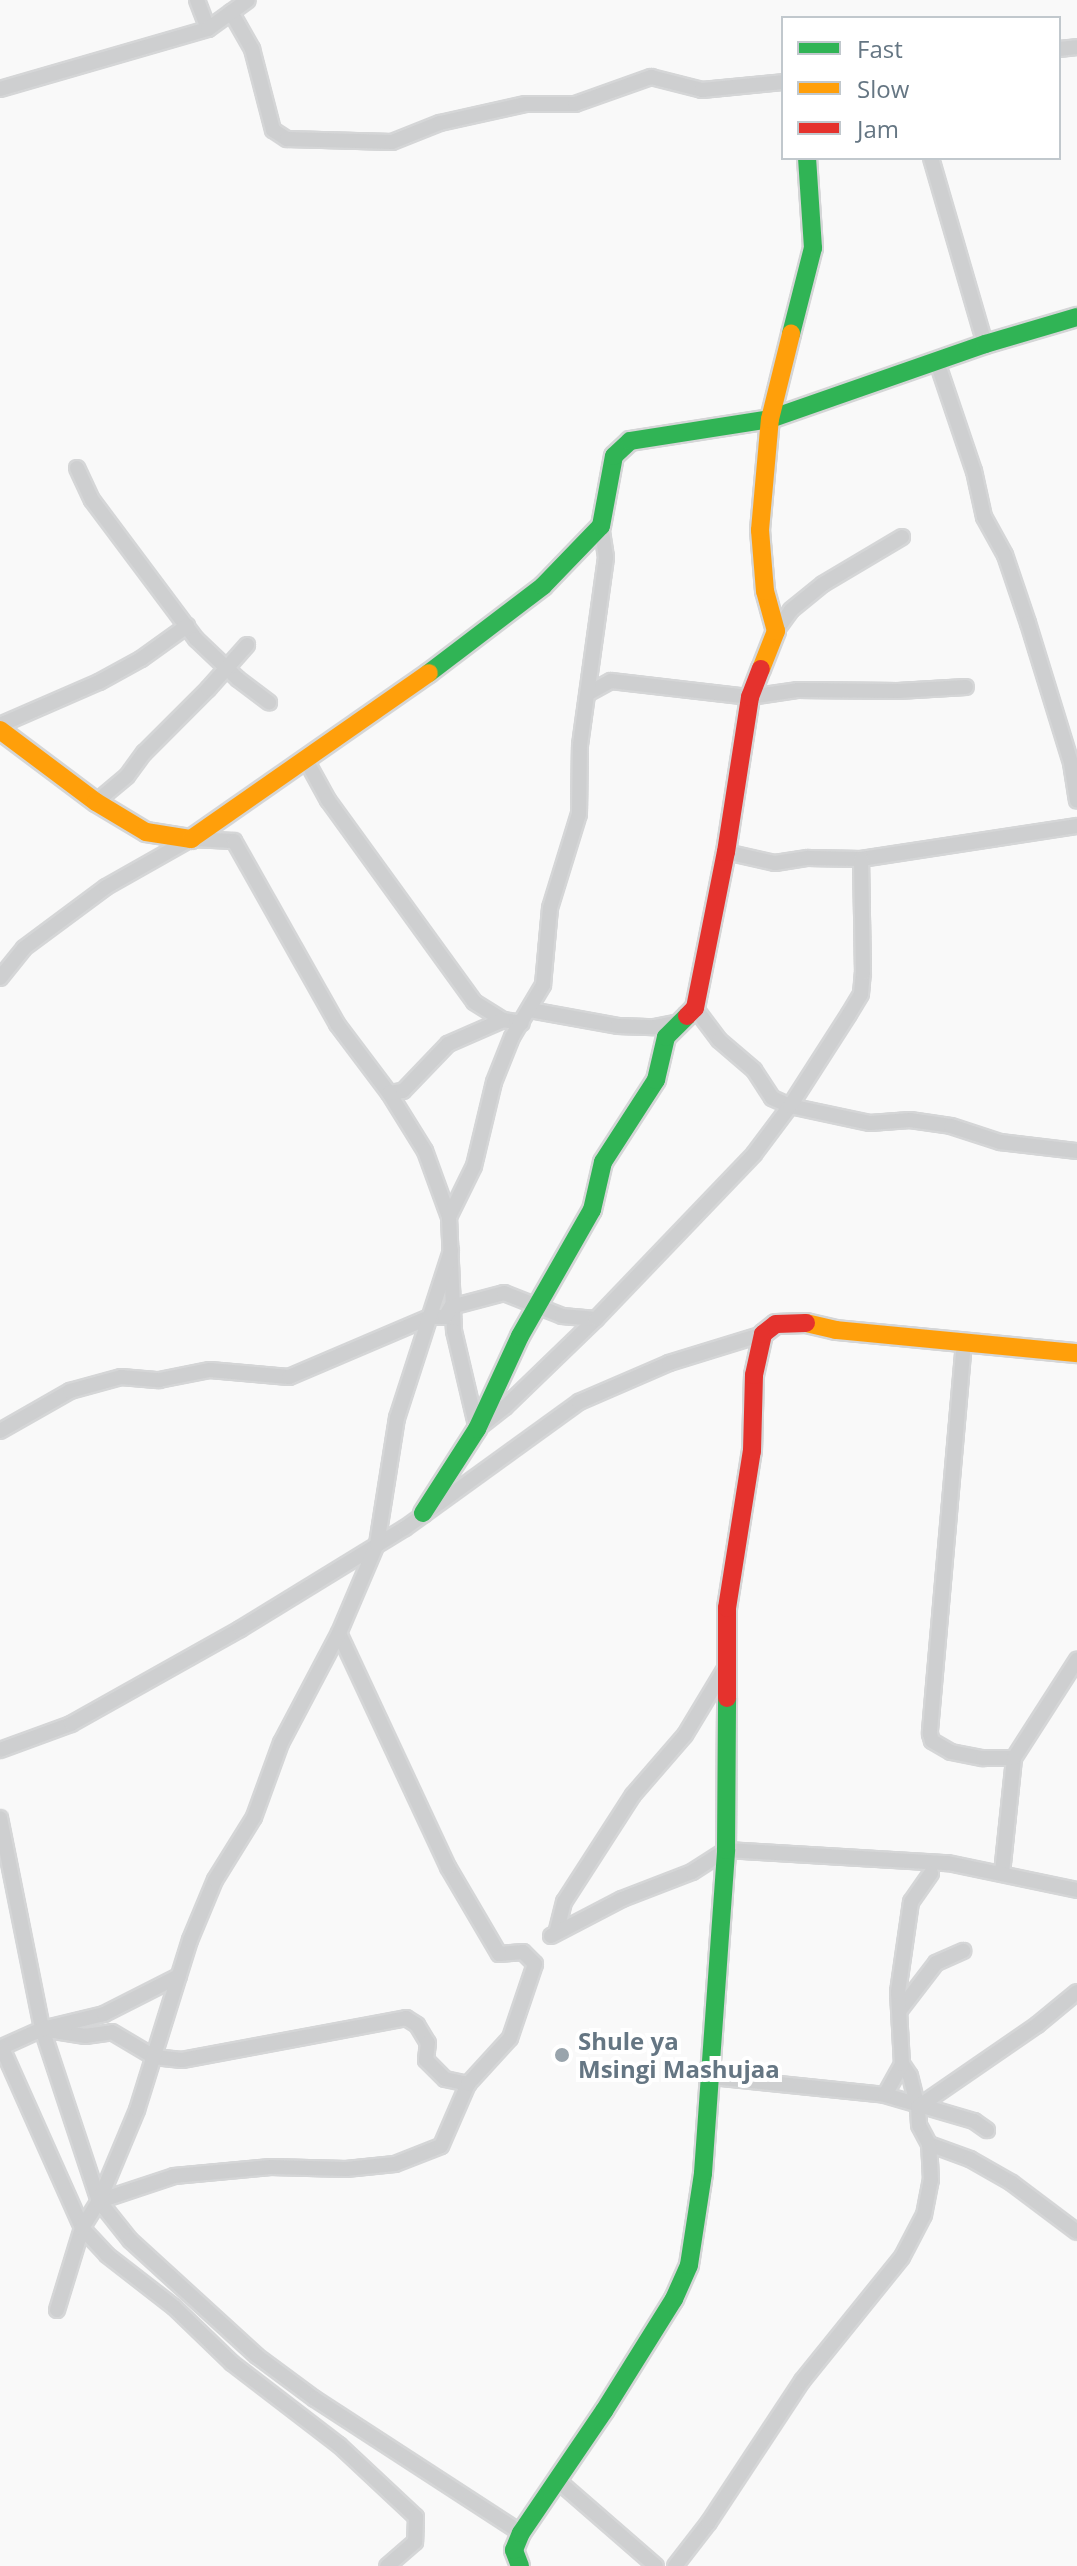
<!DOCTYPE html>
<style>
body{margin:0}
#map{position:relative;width:1077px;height:2566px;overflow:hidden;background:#f9f9f9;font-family:"Open Sans",sans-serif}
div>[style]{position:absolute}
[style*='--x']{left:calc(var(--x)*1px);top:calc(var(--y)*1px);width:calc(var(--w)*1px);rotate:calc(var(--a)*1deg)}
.roads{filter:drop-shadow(2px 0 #d5d6d7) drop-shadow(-2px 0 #d5d6d7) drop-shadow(0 2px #d5d6d7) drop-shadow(0 -2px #d5d6d7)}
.street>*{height:14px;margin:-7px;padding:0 7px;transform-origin:7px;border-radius:7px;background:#cecfd0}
.fast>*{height:18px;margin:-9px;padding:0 9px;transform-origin:9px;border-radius:9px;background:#30b455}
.slow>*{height:18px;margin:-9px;padding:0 9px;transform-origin:9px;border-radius:9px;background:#ff9f0a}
.jam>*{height:18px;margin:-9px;padding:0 9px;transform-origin:9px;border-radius:9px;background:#e5322d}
.dots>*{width:22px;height:22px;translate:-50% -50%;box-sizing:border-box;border:4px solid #fff;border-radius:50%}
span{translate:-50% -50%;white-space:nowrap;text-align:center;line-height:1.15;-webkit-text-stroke:8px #fff;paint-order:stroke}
.poi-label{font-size:24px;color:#657683;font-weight:700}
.left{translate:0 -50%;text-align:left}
.legend{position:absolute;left:781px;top:16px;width:280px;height:144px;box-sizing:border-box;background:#fff;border:2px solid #c1c8cd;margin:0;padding:10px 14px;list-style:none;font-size:24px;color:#657683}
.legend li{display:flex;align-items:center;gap:16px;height:40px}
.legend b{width:40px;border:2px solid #c1c8cd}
</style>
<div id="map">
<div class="roads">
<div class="street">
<div style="--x:197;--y:0;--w:31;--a:69"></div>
<div style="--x:231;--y:12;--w:43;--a:60.4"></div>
<div style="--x:252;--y:49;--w:84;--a:75.5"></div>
<div style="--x:273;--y:130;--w:17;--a:33"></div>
<div style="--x:287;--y:139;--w:105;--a:1.6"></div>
<div style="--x:392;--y:142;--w:52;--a:-21.6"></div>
<div style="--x:440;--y:123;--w:88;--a:-12.5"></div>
<div style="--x:526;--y:104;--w:49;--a:0"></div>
<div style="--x:575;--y:104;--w:81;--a:-19.6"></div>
<div style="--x:651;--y:77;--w:53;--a:14.3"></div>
<div style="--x:702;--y:90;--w:81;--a:-5.6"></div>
<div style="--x:1059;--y:49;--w:18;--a:-6"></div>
<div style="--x:0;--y:89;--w:216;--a:-16.1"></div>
<div style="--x:208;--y:29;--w:49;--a:-35.9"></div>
<div style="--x:931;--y:158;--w:194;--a:73.8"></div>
<div style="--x:937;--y:362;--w:115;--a:71.3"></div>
<div style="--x:974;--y:471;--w:47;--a:77.7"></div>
<div style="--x:984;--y:517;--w:43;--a:61.1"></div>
<div style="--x:1005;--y:555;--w:72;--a:71.3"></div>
<div style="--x:1028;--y:623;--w:146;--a:72.9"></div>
<div style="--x:1071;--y:763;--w:38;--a:81"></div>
<div style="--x:77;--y:468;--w:35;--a:65"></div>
<div style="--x:92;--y:500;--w:174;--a:53.2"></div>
<div style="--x:196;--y:639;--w:58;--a:43.6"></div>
<div style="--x:238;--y:679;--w:39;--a:37"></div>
<div style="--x:776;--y:631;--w:26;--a:-54"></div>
<div style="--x:791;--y:610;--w:41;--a:-39.1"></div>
<div style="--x:823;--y:584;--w:92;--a:-30.7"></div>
<div style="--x:589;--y:693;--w:25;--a:-29"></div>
<div style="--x:611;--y:681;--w:140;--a:6.6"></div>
<div style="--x:750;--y:697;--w:49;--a:-8.3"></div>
<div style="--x:798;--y:690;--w:100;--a:0.6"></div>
<div style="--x:898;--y:691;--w:68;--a:-3.4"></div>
<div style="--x:0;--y:725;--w:108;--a:-23.5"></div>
<div style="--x:99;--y:682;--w:48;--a:-28.7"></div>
<div style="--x:141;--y:659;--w:57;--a:-35.7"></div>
<div style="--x:306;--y:760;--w:46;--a:61.2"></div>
<div style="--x:328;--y:800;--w:249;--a:54.1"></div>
<div style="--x:474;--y:1002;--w:34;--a:32"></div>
<div style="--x:503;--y:1020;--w:19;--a:9"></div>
<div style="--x:96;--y:802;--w:40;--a:-40"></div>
<div style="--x:127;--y:776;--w:29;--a:-54"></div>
<div style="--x:144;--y:753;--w:91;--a:-45"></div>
<div style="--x:208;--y:689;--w:59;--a:-48.4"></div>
<div style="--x:726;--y:852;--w:50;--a:12.7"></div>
<div style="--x:775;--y:863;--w:33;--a:-9"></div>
<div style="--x:808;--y:858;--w:53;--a:1.1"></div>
<div style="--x:861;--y:859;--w:219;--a:-8.7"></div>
<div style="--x:0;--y:978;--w:38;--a:-51"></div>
<div style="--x:24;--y:948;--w:102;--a:-36.6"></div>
<div style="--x:106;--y:887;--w:98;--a:-29.5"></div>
<div style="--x:191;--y:839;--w:43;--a:2.7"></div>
<div style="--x:234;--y:841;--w:210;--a:60.6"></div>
<div style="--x:337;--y:1024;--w:86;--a:53"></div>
<div style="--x:389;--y:1093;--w:68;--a:58.2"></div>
<div style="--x:425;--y:1151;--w:70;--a:70"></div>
<div style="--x:449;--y:1217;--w:114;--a:87.5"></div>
<div style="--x:454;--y:1331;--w:101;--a:76.8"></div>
<div style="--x:477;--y:1429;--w:36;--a:-38"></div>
<div style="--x:505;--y:1407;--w:127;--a:-44"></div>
<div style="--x:695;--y:1008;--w:40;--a:53"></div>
<div style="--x:719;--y:1040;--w:46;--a:40.6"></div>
<div style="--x:754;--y:1070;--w:33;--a:57"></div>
<div style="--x:772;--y:1098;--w:20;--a:24"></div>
<div style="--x:790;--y:1106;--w:82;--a:12"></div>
<div style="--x:870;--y:1123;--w:40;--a:-4.3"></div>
<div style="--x:910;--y:1120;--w:41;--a:8.3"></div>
<div style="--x:951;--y:1126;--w:52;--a:18.1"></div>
<div style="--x:1000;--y:1142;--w:78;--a:6.7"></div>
<div style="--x:530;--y:1010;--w:89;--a:10.3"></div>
<div style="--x:618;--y:1026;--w:36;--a:2"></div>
<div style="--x:654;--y:1027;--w:26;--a:-11"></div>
<div style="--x:389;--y:1093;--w:14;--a:-8"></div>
<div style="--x:403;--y:1091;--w:65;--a:-46.2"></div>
<div style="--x:448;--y:1044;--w:60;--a:-23.6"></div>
<div style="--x:449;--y:1217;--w:57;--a:-63.9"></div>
<div style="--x:474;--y:1166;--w:86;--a:-76.6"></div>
<div style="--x:494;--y:1082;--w:48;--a:-68.2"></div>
<div style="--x:512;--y:1037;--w:61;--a:-59.2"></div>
<div style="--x:543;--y:985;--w:77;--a:-84.8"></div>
<div style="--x:550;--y:908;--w:98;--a:-72.9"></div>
<div style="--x:579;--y:814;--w:69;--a:-89.2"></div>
<div style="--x:580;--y:745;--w:190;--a:-82.1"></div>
<div style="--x:606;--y:557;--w:31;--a:-99"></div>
<div style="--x:964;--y:1342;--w:393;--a:95"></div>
<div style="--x:930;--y:1734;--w:7;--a:74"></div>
<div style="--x:932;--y:1741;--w:22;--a:30"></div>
<div style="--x:951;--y:1752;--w:33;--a:11"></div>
<div style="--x:983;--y:1758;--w:31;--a:0"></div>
<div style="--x:0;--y:1431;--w:81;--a:-29.7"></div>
<div style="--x:70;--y:1391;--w:53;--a:-15.4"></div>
<div style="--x:121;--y:1377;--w:38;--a:5"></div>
<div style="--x:159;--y:1380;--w:52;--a:-11.1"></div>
<div style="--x:210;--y:1370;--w:79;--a:5.1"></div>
<div style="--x:289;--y:1377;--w:153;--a:-23.1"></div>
<div style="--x:430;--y:1317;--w:15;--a:0"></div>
<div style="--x:445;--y:1317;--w:12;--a:-59"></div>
<div style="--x:451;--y:1307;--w:55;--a:-14.8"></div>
<div style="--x:504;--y:1293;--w:62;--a:21.6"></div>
<div style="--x:562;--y:1316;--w:34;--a:5"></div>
<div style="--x:596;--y:1319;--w:228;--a:-46.2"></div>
<div style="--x:754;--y:1154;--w:60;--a:-53.1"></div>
<div style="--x:790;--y:1106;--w:109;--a:-57.3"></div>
<div style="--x:849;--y:1014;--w:23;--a:-59"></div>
<div style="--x:861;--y:994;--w:21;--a:-85"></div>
<div style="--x:863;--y:973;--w:114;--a:-91"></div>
<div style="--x:0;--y:1750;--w:76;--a:-20.1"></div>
<div style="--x:71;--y:1724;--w:194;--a:-29.3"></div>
<div style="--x:240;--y:1629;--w:193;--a:-31.5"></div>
<div style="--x:405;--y:1528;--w:215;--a:-35.9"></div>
<div style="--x:579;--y:1402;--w:98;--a:-23.4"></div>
<div style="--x:669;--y:1363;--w:98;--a:-17.1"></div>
<div style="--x:0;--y:1818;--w:215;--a:78.7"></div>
<div style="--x:42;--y:2029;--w:181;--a:71.7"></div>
<div style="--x:99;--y:2201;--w:50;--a:51.5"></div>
<div style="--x:130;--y:2240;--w:172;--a:42.4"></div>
<div style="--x:257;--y:2356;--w:72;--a:36.6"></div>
<div style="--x:315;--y:2399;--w:246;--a:33"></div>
<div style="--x:1002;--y:1873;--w:116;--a:-84"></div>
<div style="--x:1014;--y:1758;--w:117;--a:-57.3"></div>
<div style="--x:557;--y:1930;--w:29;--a:-76"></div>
<div style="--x:564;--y:1902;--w:127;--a:-57.2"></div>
<div style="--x:633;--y:1795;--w:79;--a:-49.1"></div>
<div style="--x:685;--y:1735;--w:79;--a:-58.9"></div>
<div style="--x:551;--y:1936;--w:80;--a:-27.5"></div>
<div style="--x:622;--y:1899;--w:75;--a:-21.1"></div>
<div style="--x:692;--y:1872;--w:40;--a:-32.9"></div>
<div style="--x:726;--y:1850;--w:222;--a:3.4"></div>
<div style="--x:948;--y:1863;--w:132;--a:11.8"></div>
<div style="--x:900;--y:2010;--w:59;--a:-52.5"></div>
<div style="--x:936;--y:1963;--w:30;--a:-24"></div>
<div style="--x:42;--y:2029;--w:44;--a:9.2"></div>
<div style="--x:85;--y:2036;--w:27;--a:-8"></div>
<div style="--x:112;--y:2032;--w:49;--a:30.8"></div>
<div style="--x:154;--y:2057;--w:28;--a:6"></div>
<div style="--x:182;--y:2060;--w:228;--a:-10.6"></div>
<div style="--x:406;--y:2018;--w:13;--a:32"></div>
<div style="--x:417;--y:2025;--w:21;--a:59"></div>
<div style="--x:428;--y:2043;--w:17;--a:97"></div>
<div style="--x:426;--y:2060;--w:27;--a:45"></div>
<div style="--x:445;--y:2079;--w:24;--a:12"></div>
<div style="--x:0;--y:2048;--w:46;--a:-24.3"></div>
<div style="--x:42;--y:2029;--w:64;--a:-13.6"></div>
<div style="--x:104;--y:2014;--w:84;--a:-26.9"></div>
<div style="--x:2;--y:2048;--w:197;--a:66"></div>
<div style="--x:82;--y:2228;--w:37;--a:47"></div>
<div style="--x:107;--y:2255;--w:85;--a:37.8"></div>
<div style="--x:174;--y:2307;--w:81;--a:44"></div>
<div style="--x:232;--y:2363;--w:135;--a:37.5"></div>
<div style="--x:339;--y:2445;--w:105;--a:43.1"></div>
<div style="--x:416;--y:2517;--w:25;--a:92"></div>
<div style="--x:415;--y:2542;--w:37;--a:139"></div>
<div style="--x:902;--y:2064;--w:14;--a:56"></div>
<div style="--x:910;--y:2076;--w:32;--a:76"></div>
<div style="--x:712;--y:2077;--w:174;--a:5.9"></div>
<div style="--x:885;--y:2095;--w:93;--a:16.3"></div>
<div style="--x:974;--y:2121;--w:16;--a:35"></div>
<div style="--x:885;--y:2095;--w:35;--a:-61"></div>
<div style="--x:902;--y:2064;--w:72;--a:-93.2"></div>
<div style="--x:898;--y:1992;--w:91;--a:-81.8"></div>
<div style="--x:911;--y:1902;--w:35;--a:-55"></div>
<div style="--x:929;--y:2144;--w:44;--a:20.1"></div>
<div style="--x:970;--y:2159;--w:48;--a:29.7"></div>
<div style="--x:1012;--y:2183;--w:81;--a:37"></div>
<div style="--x:99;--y:2201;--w:79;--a:-18.4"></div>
<div style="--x:174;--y:2176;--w:97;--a:-5.3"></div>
<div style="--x:271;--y:2167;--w:75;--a:1.5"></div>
<div style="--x:346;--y:2169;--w:49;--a:-5.8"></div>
<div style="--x:395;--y:2164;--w:49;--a:-21.4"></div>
<div style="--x:441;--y:2146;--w:68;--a:-66.5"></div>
<div style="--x:468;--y:2084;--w:62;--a:-47.6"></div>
<div style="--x:510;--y:2038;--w:78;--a:-71.3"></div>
<div style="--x:535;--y:1964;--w:17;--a:-135"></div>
<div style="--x:523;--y:1952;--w:24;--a:175"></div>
<div style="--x:499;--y:1954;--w:101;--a:-120.4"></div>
<div style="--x:448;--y:1867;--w:258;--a:-115"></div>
<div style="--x:57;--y:2310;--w:86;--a:-73"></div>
<div style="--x:82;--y:2228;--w:32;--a:-58"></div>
<div style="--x:99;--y:2201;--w:99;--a:-67.3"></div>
<div style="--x:137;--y:2110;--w:178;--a:-72.7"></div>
<div style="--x:190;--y:1940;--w:65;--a:-67.4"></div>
<div style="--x:215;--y:1880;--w:74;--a:-58.2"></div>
<div style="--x:254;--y:1817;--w:79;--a:-70"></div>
<div style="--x:281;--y:1743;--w:124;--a:-62.2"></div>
<div style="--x:339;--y:1633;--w:97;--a:-66.9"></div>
<div style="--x:377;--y:1544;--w:128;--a:-81"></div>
<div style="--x:397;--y:1418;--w:176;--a:-72.1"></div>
<div style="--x:557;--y:2480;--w:131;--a:41"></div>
<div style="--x:675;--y:2566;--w:56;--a:-52.3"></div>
<div style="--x:709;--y:2522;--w:169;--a:-56.6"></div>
<div style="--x:802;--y:2381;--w:159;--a:-51.1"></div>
<div style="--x:902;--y:2257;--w:47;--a:-62.4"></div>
<div style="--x:924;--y:2215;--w:36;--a:-79"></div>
<div style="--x:931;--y:2180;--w:36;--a:-93"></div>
<div style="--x:929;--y:2144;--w:21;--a:-118"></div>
<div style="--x:919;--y:2125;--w:18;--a:-93"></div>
<div style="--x:918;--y:2107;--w:145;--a:-34.6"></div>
<div style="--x:1037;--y:2025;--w:52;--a:-39.5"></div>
</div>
<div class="fast">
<div style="--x:791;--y:334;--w:89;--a:-75.7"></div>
<div style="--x:813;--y:248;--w:90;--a:-93.8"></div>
<div style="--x:429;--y:673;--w:143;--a:-37.3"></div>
<div style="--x:543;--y:586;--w:83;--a:-46"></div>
<div style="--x:601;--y:526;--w:71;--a:-79.5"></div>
<div style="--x:614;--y:456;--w:22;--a:-43"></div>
<div style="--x:630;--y:441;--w:142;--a:-8.9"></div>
<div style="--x:770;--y:419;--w:228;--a:-19.2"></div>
<div style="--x:985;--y:344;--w:96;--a:-16.4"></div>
<div style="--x:423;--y:1513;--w:100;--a:-57.3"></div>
<div style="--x:477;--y:1429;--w:102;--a:-65.2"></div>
<div style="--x:520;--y:1336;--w:145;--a:-60.3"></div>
<div style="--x:592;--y:1210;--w:49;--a:-77.1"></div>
<div style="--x:603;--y:1162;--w:98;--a:-57.1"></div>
<div style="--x:656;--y:1080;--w:44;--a:-76.9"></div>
<div style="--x:666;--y:1037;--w:30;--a:-45"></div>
<div style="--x:520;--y:2566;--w:17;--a:-111"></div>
<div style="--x:514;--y:2550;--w:18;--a:-68"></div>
<div style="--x:521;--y:2533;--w:148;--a:-55.8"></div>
<div style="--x:604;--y:2411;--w:132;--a:-58"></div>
<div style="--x:674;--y:2299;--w:37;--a:-66"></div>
<div style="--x:689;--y:2265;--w:93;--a:-81.3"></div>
<div style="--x:703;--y:2173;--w:324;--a:-85.9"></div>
<div style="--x:726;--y:1850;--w:152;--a:-89.6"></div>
</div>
<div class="slow">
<div style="--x:761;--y:669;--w:41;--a:-68.5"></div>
<div style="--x:776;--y:631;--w:41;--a:-105.4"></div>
<div style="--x:765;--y:591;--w:61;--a:-94.7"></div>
<div style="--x:760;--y:530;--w:111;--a:-84.9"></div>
<div style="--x:770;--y:419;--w:88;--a:-76.1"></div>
<div style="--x:0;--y:730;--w:120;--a:36.9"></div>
<div style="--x:96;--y:802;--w:58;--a:31"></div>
<div style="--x:146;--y:832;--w:46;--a:8.8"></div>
<div style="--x:191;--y:839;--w:290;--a:-34.9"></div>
<div style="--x:806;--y:1323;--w:31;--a:13"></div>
<div style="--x:836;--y:1330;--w:242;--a:5.5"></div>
</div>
<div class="jam">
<div style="--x:687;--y:1016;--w:11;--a:-45"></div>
<div style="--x:695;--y:1008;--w:159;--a:-78.8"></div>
<div style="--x:726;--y:852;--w:157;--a:-81.2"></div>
<div style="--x:750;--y:697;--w:30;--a:-69"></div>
<div style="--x:727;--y:1698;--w:90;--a:-90"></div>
<div style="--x:727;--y:1608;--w:159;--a:-81"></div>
<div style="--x:752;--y:1451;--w:76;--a:-88.5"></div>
<div style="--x:754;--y:1375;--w:42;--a:-77.6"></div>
<div style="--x:763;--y:1334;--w:16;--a:-38"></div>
<div style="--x:776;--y:1324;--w:30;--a:-2"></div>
</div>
</div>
<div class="dots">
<div style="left:562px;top:2055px;background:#99a4ac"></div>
</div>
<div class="poi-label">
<span class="left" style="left:578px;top:2055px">Shule ya<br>Msingi Mashujaa</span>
</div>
<ul class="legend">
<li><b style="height:10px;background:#30b455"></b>Fast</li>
<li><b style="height:10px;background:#ff9f0a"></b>Slow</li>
<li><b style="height:10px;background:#e5322d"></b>Jam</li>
</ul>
</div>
